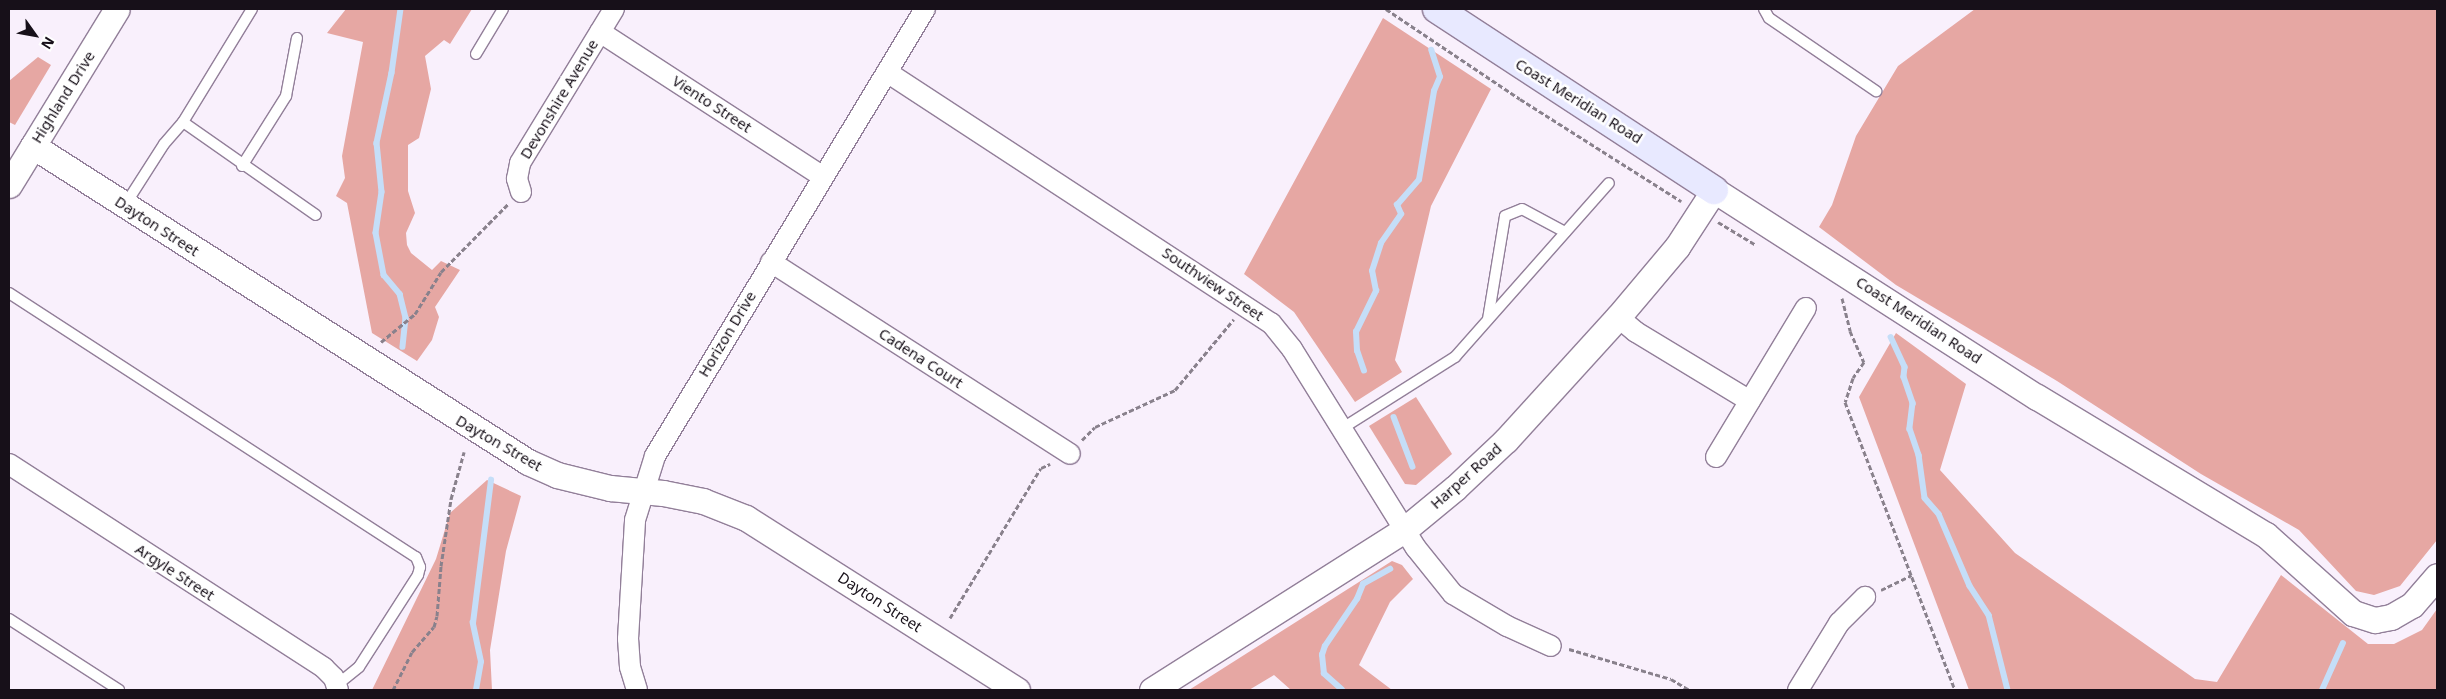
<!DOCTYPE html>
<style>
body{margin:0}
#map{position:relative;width:2446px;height:699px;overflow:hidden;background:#f9f0fc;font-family:"Noto Sans",sans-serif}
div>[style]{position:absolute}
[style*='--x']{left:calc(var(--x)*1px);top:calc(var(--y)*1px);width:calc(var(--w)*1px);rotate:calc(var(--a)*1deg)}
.forest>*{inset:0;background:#e6a7a3}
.stream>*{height:5.5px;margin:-2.75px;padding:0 2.75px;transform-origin:2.75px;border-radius:2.75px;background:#c5def8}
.path>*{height:3px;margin-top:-1.5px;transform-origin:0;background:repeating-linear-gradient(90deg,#89818c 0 5px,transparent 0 7.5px)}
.roads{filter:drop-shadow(1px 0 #927f99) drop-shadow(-1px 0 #927f99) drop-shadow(0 1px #927f99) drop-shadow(0 -1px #927f99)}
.service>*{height:10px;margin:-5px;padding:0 5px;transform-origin:5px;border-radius:5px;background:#fff}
.minor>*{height:20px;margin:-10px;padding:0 10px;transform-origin:10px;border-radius:10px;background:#fff}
.tertiary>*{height:25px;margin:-12.5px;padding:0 12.5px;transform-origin:12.5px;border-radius:12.5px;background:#fff}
.secondary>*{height:28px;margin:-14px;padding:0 14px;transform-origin:14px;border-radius:14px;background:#e8e9ff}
span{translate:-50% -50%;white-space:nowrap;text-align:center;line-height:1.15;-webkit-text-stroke:5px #fff;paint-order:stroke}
.street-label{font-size:15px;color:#171019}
.frame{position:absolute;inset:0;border:10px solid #171019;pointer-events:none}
.north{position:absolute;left:10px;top:10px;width:50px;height:50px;-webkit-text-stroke:4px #fff;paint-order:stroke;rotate:122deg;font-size:14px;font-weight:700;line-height:20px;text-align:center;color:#171019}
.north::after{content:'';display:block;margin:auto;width:18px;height:22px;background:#171019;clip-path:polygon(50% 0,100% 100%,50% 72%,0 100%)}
</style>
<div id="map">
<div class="forest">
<div style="clip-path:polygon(346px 9px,472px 9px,450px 44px,444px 40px,425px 56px,431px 89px,419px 138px,408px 145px,408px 191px,415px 213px,406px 233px,407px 245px,411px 253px,432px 270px,441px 261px,460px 270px,435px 307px,439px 317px,432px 340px,417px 361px,372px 333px,347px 203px,336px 196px,345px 178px,342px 156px,363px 42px,327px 33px)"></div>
<div style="clip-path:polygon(1975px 9px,2437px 9px,2437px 540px,2400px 586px,2374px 595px,2356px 591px,2299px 530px,2201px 474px,2057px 381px,1896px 285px,1819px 227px,1832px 205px,1856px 136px,1898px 66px)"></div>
<div style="clip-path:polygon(1383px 18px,1491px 89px,1431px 206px,1395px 360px,1402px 372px,1355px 402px,1294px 312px,1244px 274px)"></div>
<div style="clip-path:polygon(38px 57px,51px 65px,15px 125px,9px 122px,9px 81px)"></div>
<div style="clip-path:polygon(1896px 333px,1966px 384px,1940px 470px,2015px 553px,2195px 679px,2217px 682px,2281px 575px,2368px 644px,2394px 644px,2422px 630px,2437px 609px,2437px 690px,1969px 690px,1859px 397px)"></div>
<div style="clip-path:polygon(1416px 397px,1452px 454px,1416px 485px,1405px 484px,1369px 426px)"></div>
<div style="clip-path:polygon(487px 480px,521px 496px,506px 551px,490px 650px,492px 690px,372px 690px,436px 559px,450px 513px)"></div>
<div style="clip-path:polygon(1392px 561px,1402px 565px,1413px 579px,1390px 602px,1359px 665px,1392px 690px,1291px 690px,1274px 675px,1249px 690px,1189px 690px)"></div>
</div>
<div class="stream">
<div style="--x:401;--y:9;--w:65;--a:98"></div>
<div style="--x:392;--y:73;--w:72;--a:102.1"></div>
<div style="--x:377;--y:143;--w:49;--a:84.2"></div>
<div style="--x:382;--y:192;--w:41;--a:98.3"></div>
<div style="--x:376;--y:233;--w:43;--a:79.2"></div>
<div style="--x:384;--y:275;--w:25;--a:50"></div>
<div style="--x:400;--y:294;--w:25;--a:76"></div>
<div style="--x:406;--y:318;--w:29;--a:96"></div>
<div style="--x:1891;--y:337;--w:33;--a:65"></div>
<div style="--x:1905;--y:367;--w:10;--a:96"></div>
<div style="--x:1904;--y:377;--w:28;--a:71"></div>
<div style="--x:1913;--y:403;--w:26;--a:97"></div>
<div style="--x:1910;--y:429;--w:28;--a:71"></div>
<div style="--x:1919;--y:455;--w:43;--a:82.1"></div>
<div style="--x:1925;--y:498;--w:21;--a:49"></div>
<div style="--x:1939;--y:514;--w:78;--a:66.7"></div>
<div style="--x:1970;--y:586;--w:35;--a:57"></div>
<div style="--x:1989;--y:615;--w:77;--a:75.8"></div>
<div style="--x:1364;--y:371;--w:21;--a:-109"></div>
<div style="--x:1357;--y:351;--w:19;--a:-93"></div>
<div style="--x:1356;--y:332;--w:46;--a:-64"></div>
<div style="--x:1376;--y:291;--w:20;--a:-101"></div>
<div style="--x:1372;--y:271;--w:29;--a:-72"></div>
<div style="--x:1381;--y:243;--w:35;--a:-55"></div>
<div style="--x:1401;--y:214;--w:10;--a:-114"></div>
<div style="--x:1397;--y:205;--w:33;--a:-49"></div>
<div style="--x:1419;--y:180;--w:90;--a:-80.4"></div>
<div style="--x:1434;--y:91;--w:15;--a:-67"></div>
<div style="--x:1440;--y:77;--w:28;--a:-108"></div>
<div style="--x:1394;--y:417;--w:53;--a:69.2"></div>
<div style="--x:476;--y:690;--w:28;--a:-80"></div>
<div style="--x:481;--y:662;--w:40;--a:-102"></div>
<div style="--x:473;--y:623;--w:144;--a:-82.8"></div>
<div style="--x:1342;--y:690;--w:24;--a:-138"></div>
<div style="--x:1324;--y:674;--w:19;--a:-96"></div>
<div style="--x:1322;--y:655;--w:9;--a:-72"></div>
<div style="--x:1325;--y:646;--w:57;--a:-55.8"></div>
<div style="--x:1357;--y:599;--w:16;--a:-68"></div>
<div style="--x:1363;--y:584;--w:31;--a:-29"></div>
<div style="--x:2322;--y:690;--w:51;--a:-65.9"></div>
</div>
<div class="path">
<div style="--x:1386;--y:9;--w:161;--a:33.9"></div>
<div style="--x:1520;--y:99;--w:191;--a:32.4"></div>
<div style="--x:1718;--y:222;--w:44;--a:31.2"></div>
<div style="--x:1842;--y:298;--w:34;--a:76"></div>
<div style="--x:1850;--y:331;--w:34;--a:66"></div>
<div style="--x:1864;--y:362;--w:19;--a:125"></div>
<div style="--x:1853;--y:378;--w:25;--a:108"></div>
<div style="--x:1845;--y:402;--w:308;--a:69.1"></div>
<div style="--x:381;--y:342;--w:44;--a:-39.5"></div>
<div style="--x:415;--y:314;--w:49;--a:-58.2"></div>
<div style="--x:441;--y:272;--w:95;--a:-45.4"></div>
<div style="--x:1082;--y:440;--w:18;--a:-45"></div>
<div style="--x:1095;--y:427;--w:88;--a:-24.8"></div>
<div style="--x:1175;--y:390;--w:92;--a:-50.3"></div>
<div style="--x:1881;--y:590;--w:34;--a:-26"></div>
<div style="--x:950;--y:618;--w:175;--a:-58.8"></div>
<div style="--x:1041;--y:468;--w:10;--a:-24"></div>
<div style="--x:1569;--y:649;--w:106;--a:16.4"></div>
<div style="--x:1671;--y:679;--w:21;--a:31"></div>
<div style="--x:393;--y:690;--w:42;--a:-63.4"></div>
<div style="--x:412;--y:652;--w:33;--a:-49"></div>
<div style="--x:434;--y:627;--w:11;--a:-75"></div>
<div style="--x:437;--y:616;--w:50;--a:-85.4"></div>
<div style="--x:441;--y:566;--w:68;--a:-81.5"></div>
<div style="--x:451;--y:499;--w:49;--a:-74.5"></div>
</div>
<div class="roads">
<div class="service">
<div style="--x:1764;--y:9;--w:10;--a:61"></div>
<div style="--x:1769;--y:18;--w:130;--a:34.3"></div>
<div style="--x:476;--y:54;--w:52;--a:-59"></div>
<div style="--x:183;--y:122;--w:162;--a:35"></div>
<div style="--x:242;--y:166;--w:83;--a:-57.8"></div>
<div style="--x:286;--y:96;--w:59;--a:-79.3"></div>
<div style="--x:125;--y:205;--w:72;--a:-57.4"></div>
<div style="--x:164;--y:144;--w:29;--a:-49"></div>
<div style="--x:183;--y:122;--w:132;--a:-58.6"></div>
<div style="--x:9;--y:293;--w:485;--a:33"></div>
<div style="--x:416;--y:557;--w:11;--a:68"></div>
<div style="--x:420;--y:567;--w:8;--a:104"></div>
<div style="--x:418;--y:575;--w:109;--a:122.7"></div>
<div style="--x:359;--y:667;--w:28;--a:141"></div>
<div style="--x:1488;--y:319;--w:104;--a:-80.6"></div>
<div style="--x:1505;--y:216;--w:18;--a:-22"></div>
<div style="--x:1522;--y:209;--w:49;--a:28.1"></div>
<div style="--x:1341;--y:429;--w:135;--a:-32.3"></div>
<div style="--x:1455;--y:357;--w:232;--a:-48.5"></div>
<div style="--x:9;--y:619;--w:131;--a:32.8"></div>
</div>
<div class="minor">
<div style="--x:600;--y:32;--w:266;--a:33"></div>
<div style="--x:887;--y:72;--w:459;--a:33.2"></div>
<div style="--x:1271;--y:323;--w:33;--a:51"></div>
<div style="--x:1292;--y:349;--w:234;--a:58.1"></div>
<div style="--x:1416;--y:548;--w:59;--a:51.2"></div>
<div style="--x:1453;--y:594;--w:63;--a:30.7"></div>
<div style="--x:1507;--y:626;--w:48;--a:24.4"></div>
<div style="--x:521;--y:192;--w:14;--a:-107"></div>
<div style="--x:517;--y:179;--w:16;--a:-79"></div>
<div style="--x:520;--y:163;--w:180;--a:-58.6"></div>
<div style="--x:771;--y:262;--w:355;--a:32.7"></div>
<div style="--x:1618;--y:317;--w:23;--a:40"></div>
<div style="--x:1636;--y:332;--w:133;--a:31.2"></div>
<div style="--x:1716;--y:457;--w:174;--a:-58.9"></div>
<div style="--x:9;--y:464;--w:375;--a:32.9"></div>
<div style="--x:324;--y:668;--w:14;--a:45"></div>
<div style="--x:334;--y:678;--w:13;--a:72"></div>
<div style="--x:637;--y:690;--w:24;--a:-107"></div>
<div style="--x:630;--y:667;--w:28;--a:-94"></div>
<div style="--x:628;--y:639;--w:119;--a:-86.6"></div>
<div style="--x:635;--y:520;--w:67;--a:-72.6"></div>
<div style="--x:655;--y:456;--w:522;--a:-58.87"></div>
<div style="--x:1798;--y:690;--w:79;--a:-58.5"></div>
<div style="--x:1839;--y:623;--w:37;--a:-45"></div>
</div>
<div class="tertiary">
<div style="--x:33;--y:146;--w:587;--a:32.55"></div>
<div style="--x:528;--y:462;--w:32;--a:24"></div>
<div style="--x:557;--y:475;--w:55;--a:13.8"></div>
<div style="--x:610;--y:488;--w:53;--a:5.4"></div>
<div style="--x:663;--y:493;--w:41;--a:11.3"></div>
<div style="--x:703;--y:501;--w:46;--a:21.6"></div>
<div style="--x:746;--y:518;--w:321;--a:32.4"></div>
<div style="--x:9;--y:185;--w:206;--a:-58.5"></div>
<div style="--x:1152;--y:690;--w:299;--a:-32.4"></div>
<div style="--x:1404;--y:530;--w:66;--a:-39.5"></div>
<div style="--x:1455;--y:488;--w:70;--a:-43.3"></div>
<div style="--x:1506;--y:440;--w:166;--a:-47.7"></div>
<div style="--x:1618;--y:317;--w:92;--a:-49.9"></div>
<div style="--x:1677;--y:247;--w:68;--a:-57"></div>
<div style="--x:1714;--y:190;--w:384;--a:32.7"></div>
<div style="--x:2037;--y:397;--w:267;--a:31.1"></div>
<div style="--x:2266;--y:535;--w:117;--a:41.9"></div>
<div style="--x:2353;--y:613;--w:23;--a:18"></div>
<div style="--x:2375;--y:620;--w:16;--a:-11"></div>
<div style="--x:2391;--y:617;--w:24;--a:-30"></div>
<div style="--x:2412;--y:605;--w:38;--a:-49"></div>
</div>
<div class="secondary">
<div style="--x:1437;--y:9;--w:331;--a:33.2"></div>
</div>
</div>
<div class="street-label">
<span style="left:63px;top:97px;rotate:-58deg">Highland Drive</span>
<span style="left:559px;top:99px;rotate:-59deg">Devonshire Avenue</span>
<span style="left:1579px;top:101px;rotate:32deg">Coast Meridian Road</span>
<span style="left:712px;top:104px;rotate:33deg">Viento Street</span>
<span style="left:157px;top:226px;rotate:33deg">Dayton Street</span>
<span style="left:1213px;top:284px;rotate:34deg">Southview Street</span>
<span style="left:1919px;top:320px;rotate:33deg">Coast Meridian Road</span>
<span style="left:727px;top:334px;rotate:-59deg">Horizon Drive</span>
<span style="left:921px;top:358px;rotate:33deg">Cadena Court</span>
<span style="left:499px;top:443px;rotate:30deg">Dayton Street</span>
<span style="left:1466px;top:476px;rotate:-42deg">Harper Road</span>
<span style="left:175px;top:572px;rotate:33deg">Argyle Street</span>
<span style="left:880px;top:602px;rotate:33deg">Dayton Street</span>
</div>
<div class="frame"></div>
<div class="north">N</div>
</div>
